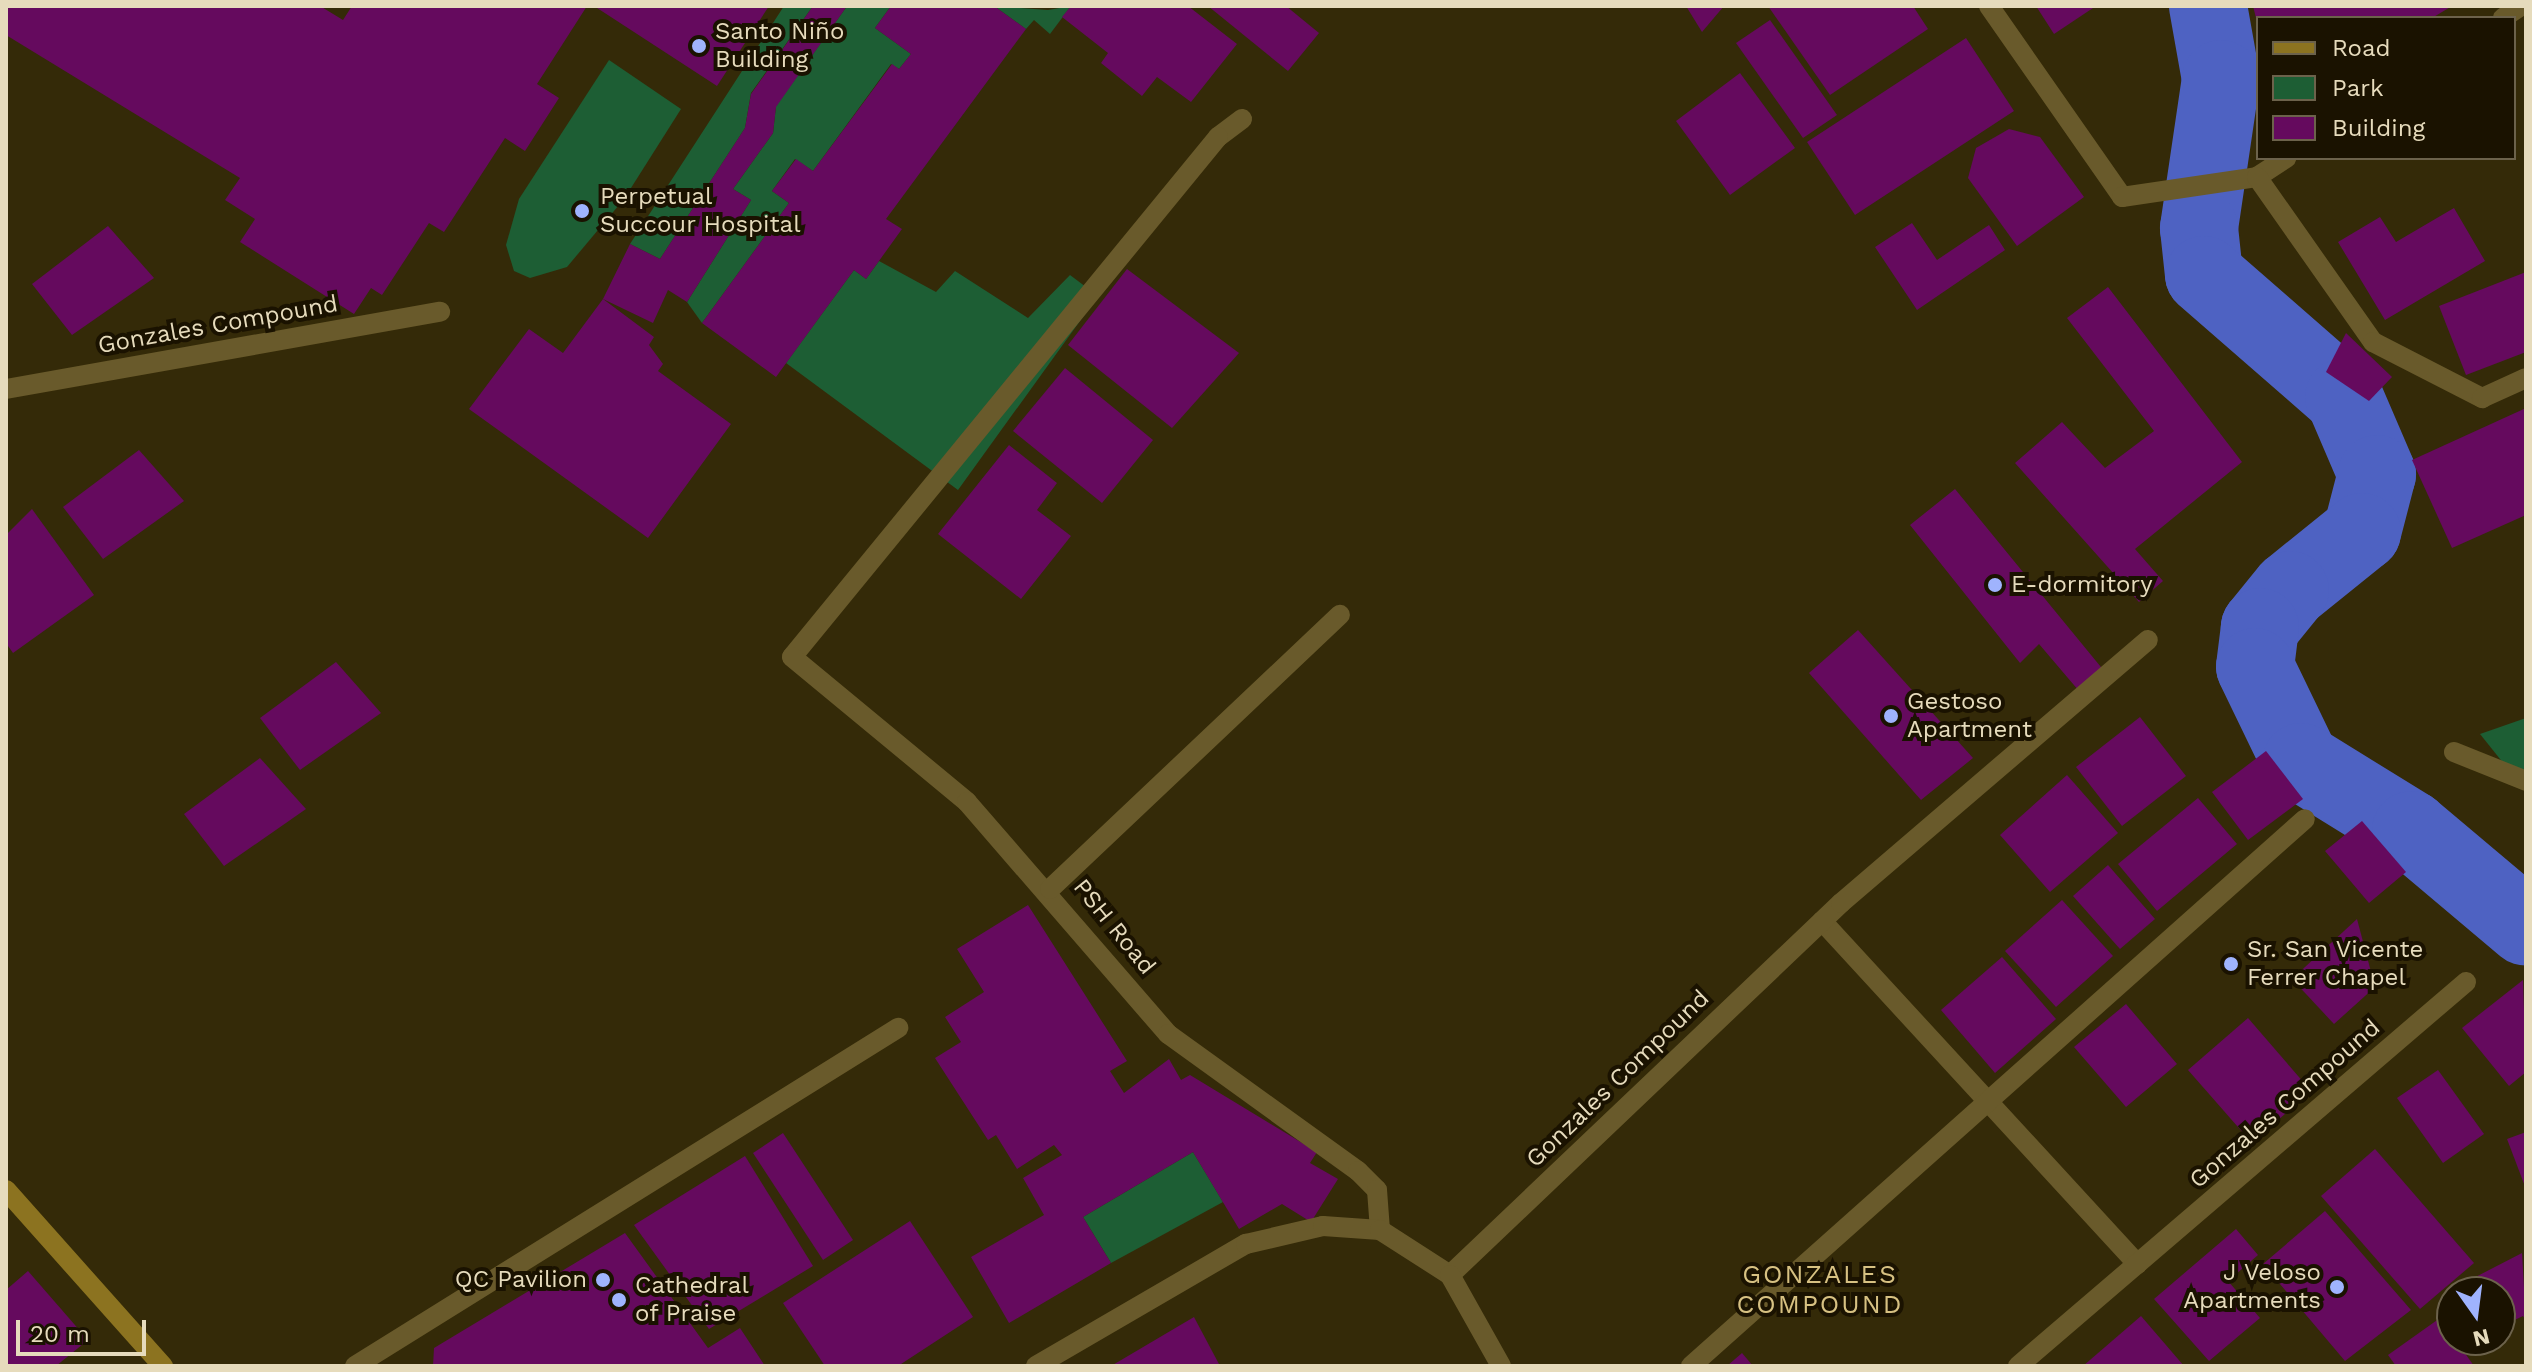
<!DOCTYPE html>
<meta charset="utf-8">
<style>
body{margin:0}
#map{position:relative;width:2532px;height:1372px;overflow:hidden;background:#342a08;font-family:"Work Sans",sans-serif}
div>[style]{position:absolute}
[style*='--x']{left:calc(var(--x)*1px);top:calc(var(--y)*1px);width:calc(var(--w)*1px);rotate:calc(var(--a)*1deg)}
.green>*{inset:0;background:#1d5e34}
.river>*{height:78px;margin:-39px;padding:0 39px;transform-origin:39px;border-radius:39px;background:#4e62c2}
.building>*{inset:0;background:#650a5e}
.minor>*{height:20px;margin:-10px;padding:0 10px;transform-origin:10px;border-radius:10px;background:#695a2b}
.secondary>*{height:20px;margin:-10px;padding:0 10px;transform-origin:10px;border-radius:10px;background:#8c7320}
.dots>*{width:22px;height:22px;translate:-50% -50%;box-sizing:border-box;border:4px solid #1a1200;border-radius:50%}
span{translate:-50% -50%;white-space:nowrap;text-align:center;line-height:1.15;-webkit-text-stroke:8px #1a1200;paint-order:stroke}
.poi-label{font-size:24px;color:#e6dbbc}
.left{translate:0 -50%;text-align:left}
.right{translate:-100% -50%;text-align:right}
.street-label{font-size:24px;color:#e6dbbc}
.neighbourhood-label{font-size:26px;color:#d7c182;letter-spacing:2px}
.frame{position:absolute;inset:0;border:8px solid #e6dbbc;pointer-events:none}
.legend{position:absolute;left:2256px;top:16px;width:260px;height:144px;box-sizing:border-box;background:#1a1200;border:2px solid #6c624b;margin:0;padding:10px 14px;list-style:none;font-size:24px;color:#e6dbbc}
.legend li{display:flex;align-items:center;gap:16px;height:40px}
.legend b{width:40px;border:2px solid #6c624b}
.north{position:absolute;left:2436px;top:1276px;width:80px;height:80px;box-sizing:border-box;background:#1a1200;border:2px solid #6c624b;border-radius:50%;rotate:166deg;font-size:22px;font-weight:700;line-height:32px;text-align:center;color:#e6dbbc}
.north::after{content:'';display:block;margin:auto;width:28px;height:36px;background:#9fb3fd;clip-path:polygon(50% 0,100% 100%,50% 72%,0 100%)}
.scale{position:absolute;left:16px;top:1320px;width:130px;height:36px;box-sizing:border-box;border:4px solid #e6dbbc;border-top:0;padding-left:10px;font-size:24px;line-height:28px;white-space:nowrap;color:#e6dbbc;-webkit-text-stroke:6px #1a1200;paint-order:stroke}
</style>
<div id="map">
<div class="green">
<div style="clip-path:polygon(784px 6px,813px 6px,751px 93px,745px 128px,660px 259px,630px 244px)"></div>
<div style="clip-path:polygon(847px 6px,891px 6px,875px 28px,911px 54px,899px 69px,891px 64px,813px 171px,795px 159px,772px 191px,789px 203px,702px 323px,687px 302px,751px 200px,733px 189px,773px 133px,776px 106px)"></div>
<div style="clip-path:polygon(994px 6px,1048px 10px,1071px 6px,1050px 34px,1034px 20px,1026px 29px)"></div>
<div style="clip-path:polygon(609px 60px,681px 109px,624px 199px,567px 267px,530px 278px,514px 271px,506px 245px,519px 199px)"></div>
<div style="clip-path:polygon(879px 261px,936px 292px,955px 271px,1028px 318px,1070px 275px,1098px 296px,958px 490px,786px 363px,854px 270px,866px 279px)"></div>
<div style="clip-path:polygon(2526px 718px,2526px 775px,2508px 769px,2480px 734px)"></div>
<div style="clip-path:polygon(1193px 1152px,1223px 1202px,1111px 1263px,1083px 1217px)"></div>
</div>
<div class="river">
<div style="--x:2208;--y:6;--w:74;--a:79.9"></div>
<div style="--x:2221;--y:79;--w:151;--a:98.4"></div>
<div style="--x:2199;--y:228;--w:47;--a:83.9"></div>
<div style="--x:2204;--y:275;--w:186;--a:41.1"></div>
<div style="--x:2344;--y:397;--w:84;--a:66.8"></div>
<div style="--x:2377;--y:474;--w:60;--a:104.5"></div>
<div style="--x:2362;--y:532;--w:92;--a:141.1"></div>
<div style="--x:2290;--y:590;--w:48;--a:129"></div>
<div style="--x:2260;--y:627;--w:40;--a:97.1"></div>
<div style="--x:2255;--y:667;--w:106;--a:64.2"></div>
<div style="--x:2301;--y:762;--w:129;--a:31.7"></div>
<div style="--x:2411;--y:830;--w:150;--a:40.1"></div>
</div>
<div class="building">
<div style="clip-path:polygon(6px 6px,320px 6px,343px 20px,352px 6px,587px 6px,537px 84px,559px 98px,525px 151px,505px 138px,444px 232px,429px 223px,382px 295px,371px 288px,354px 314px,240px 242px,255px 219px,225px 200px,240px 178px,6px 35px)"></div>
<div style="clip-path:polygon(594px 6px,769px 6px,717px 86px)"></div>
<div style="clip-path:polygon(813px 6px,847px 6px,776px 107px,773px 133px,733px 189px,751px 200px,687px 302px,668px 290px,653px 323px,603px 299px,630px 244px,660px 259px,745px 128px,751px 94px)"></div>
<div style="clip-path:polygon(891px 6px,994px 6px,1026px 29px,886px 219px,902px 229px,866px 279px,854px 270px,776px 377px,702px 323px,789px 203px,772px 191px,796px 159px,813px 171px,892px 64px,899px 69px,911px 54px,875px 28px)"></div>
<div style="clip-path:polygon(1071px 6px,1188px 6px,1237px 44px,1191px 102px,1157px 77px,1142px 96px,1101px 63px,1108px 53px,1062px 17px)"></div>
<div style="clip-path:polygon(1208px 6px,1286px 6px,1319px 33px,1288px 71px)"></div>
<div style="clip-path:polygon(1686px 6px,1724px 6px,1702px 32px)"></div>
<div style="clip-path:polygon(1768px 6px,1913px 6px,1928px 29px,1830px 95px)"></div>
<div style="clip-path:polygon(2036px 6px,2096px 6px,2054px 34px)"></div>
<div style="clip-path:polygon(2253px 6px,2452px 6px,2432px 18px,2256px 18px)"></div>
<div style="clip-path:polygon(1770px 20px,1837px 115px,1803px 138px,1736px 43px)"></div>
<div style="clip-path:polygon(1966px 38px,2014px 111px,1855px 215px,1807px 142px)"></div>
<div style="clip-path:polygon(1740px 73px,1795px 148px,1730px 195px,1676px 121px)"></div>
<div style="clip-path:polygon(2009px 129px,2040px 137px,2084px 197px,2017px 246px,1968px 178px,1976px 148px)"></div>
<div style="clip-path:polygon(2454px 208px,2485px 261px,2385px 320px,2338px 242px,2380px 217px,2396px 242px)"></div>
<div style="clip-path:polygon(1912px 223px,1937px 260px,1989px 225px,2005px 250px,1917px 310px,1875px 247px)"></div>
<div style="clip-path:polygon(108px 226px,154px 278px,72px 335px,32px 284px)"></div>
<div style="clip-path:polygon(1127px 269px,1239px 353px,1172px 428px,1068px 345px)"></div>
<div style="clip-path:polygon(2526px 272px,2526px 352px,2466px 375px,2439px 306px)"></div>
<div style="clip-path:polygon(2108px 287px,2242px 462px,2135px 549px,2163px 581px,2139px 602px,2015px 463px,2062px 422px,2105px 468px,2154px 431px,2067px 318px)"></div>
<div style="clip-path:polygon(603px 299px,654px 337px,649px 345px,663px 364px,658px 371px,731px 424px,648px 538px,469px 409px,529px 329px,563px 353px)"></div>
<div style="clip-path:polygon(2346px 333px,2392px 377px,2369px 401px,2326px 372px)"></div>
<div style="clip-path:polygon(1065px 368px,1153px 440px,1102px 503px,1013px 431px)"></div>
<div style="clip-path:polygon(2526px 408px,2526px 515px,2452px 548px,2412px 460px)"></div>
<div style="clip-path:polygon(1009px 445px,1057px 483px,1037px 510px,1071px 536px,1021px 599px,938px 534px)"></div>
<div style="clip-path:polygon(139px 450px,184px 501px,103px 559px,63px 507px)"></div>
<div style="clip-path:polygon(1955px 489px,2105px 672px,2079px 691px,2039px 644px,2020px 663px,1910px 525px)"></div>
<div style="clip-path:polygon(32px 509px,94px 595px,13px 653px,6px 643px,6px 535px)"></div>
<div style="clip-path:polygon(1858px 630px,1973px 758px,1921px 800px,1809px 673px)"></div>
<div style="clip-path:polygon(336px 662px,381px 713px,300px 770px,260px 718px)"></div>
<div style="clip-path:polygon(2140px 717px,2186px 776px,2122px 826px,2076px 767px)"></div>
<div style="clip-path:polygon(2266px 751px,2303px 799px,2248px 840px,2212px 792px)"></div>
<div style="clip-path:polygon(260px 758px,306px 809px,224px 866px,184px 814px)"></div>
<div style="clip-path:polygon(2067px 775px,2118px 833px,2050px 892px,2000px 835px)"></div>
<div style="clip-path:polygon(2198px 798px,2237px 844px,2157px 911px,2118px 864px)"></div>
<div style="clip-path:polygon(2362px 821px,2406px 872px,2369px 903px,2325px 851px)"></div>
<div style="clip-path:polygon(2108px 865px,2155px 919px,2120px 949px,2073px 896px)"></div>
<div style="clip-path:polygon(2062px 900px,2113px 956px,2056px 1007px,2005px 951px)"></div>
<div style="clip-path:polygon(1028px 905px,1127px 1061px,1110px 1071px,1124px 1093px,1169px 1059px,1181px 1080px,1190px 1075px,1317px 1152px,1310px 1163px,1338px 1179px,1311px 1222px,1282px 1204px,1239px 1229px,1193px 1152px,1083px 1217px,1111px 1263px,1009px 1323px,971px 1257px,1044px 1215px,1023px 1178px,1062px 1155px,1054px 1145px,1017px 1169px,996px 1135px,988px 1140px,935px 1058px,961px 1042px,945px 1017px,984px 992px,957px 949px)"></div>
<div style="clip-path:polygon(2357px 919px,2375px 987px,2334px 1024px,2292px 979px)"></div>
<div style="clip-path:polygon(2002px 957px,2056px 1019px,1995px 1073px,1941px 1010px)"></div>
<div style="clip-path:polygon(2523px 980px,2526px 1072px,2509px 1086px,2462px 1028px)"></div>
<div style="clip-path:polygon(2126px 1004px,2177px 1064px,2126px 1107px,2074px 1047px)"></div>
<div style="clip-path:polygon(2248px 1018px,2311px 1091px,2252px 1143px,2188px 1070px)"></div>
<div style="clip-path:polygon(2438px 1070px,2484px 1134px,2443px 1163px,2397px 1098px)"></div>
<div style="clip-path:polygon(2526px 1132px,2526px 1189px,2507px 1139px)"></div>
<div style="clip-path:polygon(783px 1133px,853px 1240px,823px 1260px,753px 1153px)"></div>
<div style="clip-path:polygon(2375px 1149px,2474px 1263px,2420px 1309px,2321px 1196px)"></div>
<div style="clip-path:polygon(745px 1156px,813px 1266px,709px 1329px,634px 1225px)"></div>
<div style="clip-path:polygon(2325px 1211px,2411px 1310px,2345px 1361px,2263px 1264px)"></div>
<div style="clip-path:polygon(910px 1221px,973px 1317px,898px 1366px,825px 1366px,783px 1303px)"></div>
<div style="clip-path:polygon(2236px 1229px,2258px 1255px,2228px 1281px,2260px 1318px,2209px 1361px,2154px 1299px)"></div>
<div style="clip-path:polygon(625px 1233px,708px 1348px,740px 1328px,765px 1366px,433px 1366px,434px 1348px)"></div>
<div style="clip-path:polygon(2522px 1253px,2526px 1321px,2523px 1316px,2500px 1327px,2500px 1292px,2464px 1292px,2460px 1285px)"></div>
<div style="clip-path:polygon(28px 1271px,88px 1340px,56px 1366px,6px 1366px,6px 1290px)"></div>
<div style="clip-path:polygon(2141px 1316px,2184px 1366px,2083px 1366px)"></div>
<div style="clip-path:polygon(1194px 1317px,1220px 1366px,1111px 1366px)"></div>
<div style="clip-path:polygon(2440px 1318px,2474px 1366px,2396px 1366px,2388px 1355px)"></div>
<div style="clip-path:polygon(1742px 1353px,1753px 1366px,1727px 1366px)"></div>
</div>
<div class="minor">
<div style="--x:1989;--y:6;--w:233;--a:55.1"></div>
<div style="--x:2122;--y:197;--w:136;--a:-8.4"></div>
<div style="--x:2257;--y:177;--w:35;--a:-33"></div>
<div style="--x:2503;--y:18;--w:22;--a:-34"></div>
<div style="--x:1242;--y:119;--w:30;--a:143"></div>
<div style="--x:1218;--y:137;--w:672;--a:129.33"></div>
<div style="--x:792;--y:657;--w:227;--a:39.6"></div>
<div style="--x:967;--y:802;--w:307;--a:49.1"></div>
<div style="--x:1168;--y:1034;--w:234;--a:35.8"></div>
<div style="--x:1358;--y:1171;--w:27;--a:45"></div>
<div style="--x:1377;--y:1190;--w:40;--a:85.7"></div>
<div style="--x:2257;--y:177;--w:202;--a:54.9"></div>
<div style="--x:2373;--y:342;--w:123;--a:27.2"></div>
<div style="--x:2482;--y:398;--w:48;--a:-24.4"></div>
<div style="--x:6;--y:389;--w:441;--a:-10.1"></div>
<div style="--x:2454;--y:752;--w:78;--a:21.9"></div>
<div style="--x:1050;--y:889;--w:399;--a:-43.4"></div>
<div style="--x:1822;--y:921;--w:466;--a:47.4"></div>
<div style="--x:1450;--y:1275;--w:540;--a:-43.57"></div>
<div style="--x:1841;--y:903;--w:404;--a:-40.6"></div>
<div style="--x:355;--y:1366;--w:640;--a:-31.9"></div>
<div style="--x:1036;--y:1366;--w:243;--a:-30.2"></div>
<div style="--x:1246;--y:1244;--w:79;--a:-13.2"></div>
<div style="--x:1323;--y:1226;--w:57;--a:4"></div>
<div style="--x:1380;--y:1230;--w:83;--a:32.7"></div>
<div style="--x:1450;--y:1275;--w:104;--a:60.7"></div>
<div style="--x:1691;--y:1366;--w:822;--a:-41.7"></div>
<div style="--x:2018;--y:1366;--w:590;--a:-40.6"></div>
</div>
<div class="secondary">
<div style="--x:6;--y:1190;--w:236;--a:48.3"></div>
</div>
<div class="dots">
<div style="left:699px;top:46px;background:#9fb3fd"></div>
<div style="left:582px;top:211px;background:#9fb3fd"></div>
<div style="left:1995px;top:585px;background:#9fb3fd"></div>
<div style="left:1891px;top:716px;background:#9fb3fd"></div>
<div style="left:2231px;top:964px;background:#9fb3fd"></div>
<div style="left:603px;top:1280px;background:#9fb3fd"></div>
<div style="left:2337px;top:1287px;background:#9fb3fd"></div>
<div style="left:619px;top:1300px;background:#9fb3fd"></div>
</div>
<div class="poi-label">
<span class="left" style="left:715px;top:46px">Santo Niño<br>Building</span>
<span class="left" style="left:600px;top:211px">Perpetual<br>Succour Hospital</span>
<span class="left" style="left:2011px;top:585px">E-dormitory</span>
<span class="left" style="left:1907px;top:716px">Gestoso<br>Apartment</span>
<span class="left" style="left:2247px;top:964px">Sr. San Vicente<br>Ferrer Chapel</span>
<span class="right" style="left:2321px;top:1287px">J Veloso<br>Apartments</span>
<span class="right" style="left:587px;top:1280px">QC Pavilion</span>
<span class="left" style="left:635px;top:1300px">Cathedral<br>of Praise</span>
</div>
<div class="street-label">
<span style="left:218px;top:325px;rotate:-10deg">Gonzales Compound</span>
<span style="left:1114px;top:927px;rotate:51deg">PSH Road</span>
<span style="left:1618px;top:1079px;rotate:-44deg">Gonzales Compound</span>
<span style="left:2285px;top:1104px;rotate:-41deg">Gonzales Compound</span>
</div>
<div class="neighbourhood-label">
<span style="left:1820px;top:1290px">GONZALES<br>COMPOUND</span>
</div>
<div class="frame"></div>
<ul class="legend">
<li><b style="height:10px;background:#8c7320"></b>Road</li>
<li><b style="height:22px;background:#1d5e34"></b>Park</li>
<li><b style="height:22px;background:#650a5e"></b>Building</li>
</ul>
<div class="north">N</div>
<div class="scale">20 m</div>
</div>
